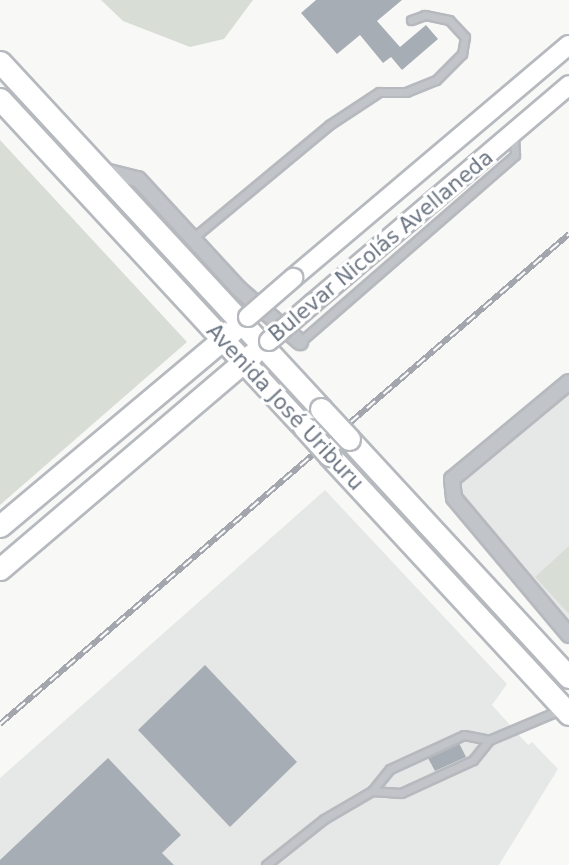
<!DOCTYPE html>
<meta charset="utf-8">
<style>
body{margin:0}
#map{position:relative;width:569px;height:865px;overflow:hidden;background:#f8f9f7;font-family:"DejaVu Sans",sans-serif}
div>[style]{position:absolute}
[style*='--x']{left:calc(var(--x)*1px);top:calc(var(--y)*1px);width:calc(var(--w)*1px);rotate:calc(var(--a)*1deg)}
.built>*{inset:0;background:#e6e8e7}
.green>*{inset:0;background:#d8ddd6}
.building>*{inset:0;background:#a7adb4}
.roads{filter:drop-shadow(2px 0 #b6b9be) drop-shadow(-2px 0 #b6b9be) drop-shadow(0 2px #b6b9be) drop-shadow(0 -2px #b6b9be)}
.lane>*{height:7px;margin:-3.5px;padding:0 3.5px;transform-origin:3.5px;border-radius:3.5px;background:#c1c4c8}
.street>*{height:14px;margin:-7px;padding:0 7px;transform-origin:7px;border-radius:7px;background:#c1c4c8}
.secondary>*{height:18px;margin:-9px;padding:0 9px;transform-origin:9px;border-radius:9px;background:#fff}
.primary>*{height:21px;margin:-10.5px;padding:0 10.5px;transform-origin:10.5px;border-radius:10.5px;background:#fff}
.rail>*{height:6px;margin-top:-3px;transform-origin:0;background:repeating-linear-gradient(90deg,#fff 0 11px,#a3a7ad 0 22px);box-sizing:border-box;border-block:2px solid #a3a7ad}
.bridges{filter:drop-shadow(2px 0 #b6b9be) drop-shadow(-2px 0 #b6b9be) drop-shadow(0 2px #b6b9be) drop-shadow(0 -2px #b6b9be)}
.secondary-bridge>*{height:18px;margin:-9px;padding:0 9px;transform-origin:9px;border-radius:9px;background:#fff}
.primary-bridge>*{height:21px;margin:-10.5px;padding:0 10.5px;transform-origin:10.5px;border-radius:10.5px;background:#fff}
span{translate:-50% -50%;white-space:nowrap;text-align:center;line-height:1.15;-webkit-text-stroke:6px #fff;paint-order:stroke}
.street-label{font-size:21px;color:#6c7684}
</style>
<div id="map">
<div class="built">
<div style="clip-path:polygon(569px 382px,569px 635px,454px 498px,452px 479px)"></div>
<div style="clip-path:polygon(325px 490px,507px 684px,492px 705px,528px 745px,532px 742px,558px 769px,499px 865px,0 865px,0 778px)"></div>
</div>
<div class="green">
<div style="clip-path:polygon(101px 0,253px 0,224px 39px,190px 47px,123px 21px)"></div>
<div style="clip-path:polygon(0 140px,187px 342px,0 505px)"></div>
<div style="clip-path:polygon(569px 546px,569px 614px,535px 577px)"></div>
</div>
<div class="building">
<div style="clip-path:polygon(316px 0,402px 0,377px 21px,400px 47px,426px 25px,438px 39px,402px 70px,391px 57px,383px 63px,360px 35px,337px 54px,301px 13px)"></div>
<div style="clip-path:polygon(205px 665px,297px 762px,230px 827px,138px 730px)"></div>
<div style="clip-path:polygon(459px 743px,466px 757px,435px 771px,428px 758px)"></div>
<div style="clip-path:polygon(108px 758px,181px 835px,162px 853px,174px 865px,0 865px,0 860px)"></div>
</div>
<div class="roads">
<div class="lane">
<div style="--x:193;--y:238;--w:177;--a:-39.7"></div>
<div style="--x:329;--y:125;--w:60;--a:-33.4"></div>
<div style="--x:379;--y:92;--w:27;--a:0"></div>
<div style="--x:406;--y:92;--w:32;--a:-22"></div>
<div style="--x:436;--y:80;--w:37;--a:-45"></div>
<div style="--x:462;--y:54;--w:17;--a:-80"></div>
<div style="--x:465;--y:37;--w:23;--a:-133"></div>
<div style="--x:449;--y:20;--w:25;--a:-168"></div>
<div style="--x:425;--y:15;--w:15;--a:160"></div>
<div style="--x:300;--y:342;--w:285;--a:-41"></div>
<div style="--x:515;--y:155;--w:20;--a:-93"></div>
<div style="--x:372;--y:791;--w:29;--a:4"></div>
<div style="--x:401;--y:793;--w:79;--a:-24.6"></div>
<div style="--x:473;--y:760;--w:26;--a:-51"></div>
<div style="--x:489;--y:740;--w:77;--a:-22.9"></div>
<div style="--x:266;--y:865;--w:74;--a:-38.4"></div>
<div style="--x:324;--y:819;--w:56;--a:-30.3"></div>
<div style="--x:372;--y:791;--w:28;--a:-51"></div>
<div style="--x:390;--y:769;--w:81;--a:-24.7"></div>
<div style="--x:464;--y:735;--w:25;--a:11"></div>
</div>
<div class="street">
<div style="--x:101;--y:170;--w:38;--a:14"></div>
<div style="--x:138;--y:179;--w:149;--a:47.4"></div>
<div style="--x:239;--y:289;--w:81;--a:41"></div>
<div style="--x:569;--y:382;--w:152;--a:140.3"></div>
<div style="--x:452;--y:479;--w:19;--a:84"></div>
<div style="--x:454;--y:498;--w:179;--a:50"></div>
</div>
<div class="secondary">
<div style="--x:293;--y:278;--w:361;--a:-40.2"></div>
<div style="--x:313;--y:303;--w:336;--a:-40.4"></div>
</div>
<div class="primary">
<div style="--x:0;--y:62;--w:473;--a:47.2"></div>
<div style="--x:0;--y:99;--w:447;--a:47.2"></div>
<div style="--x:349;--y:439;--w:324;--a:47.3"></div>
<div style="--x:329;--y:455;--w:353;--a:47.2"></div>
<div style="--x:0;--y:526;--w:303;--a:-40"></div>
<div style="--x:0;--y:569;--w:332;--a:-40.4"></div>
</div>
</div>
<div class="rail">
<div style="--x:0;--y:724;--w:751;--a:-40.73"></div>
</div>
<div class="bridges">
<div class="secondary-bridge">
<div style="--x:248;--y:317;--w:60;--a:-40.9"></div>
<div style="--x:269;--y:341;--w:58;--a:-40.8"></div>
</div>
<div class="primary-bridge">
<div style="--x:321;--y:409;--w:41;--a:47"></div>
<div style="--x:304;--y:427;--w:38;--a:48"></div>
</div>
</div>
<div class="street-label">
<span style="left:381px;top:246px;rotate:-40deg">Bulevar Nicolás Avellaneda</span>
<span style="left:285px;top:407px;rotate:47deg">Avenida José Uriburu</span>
</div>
</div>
